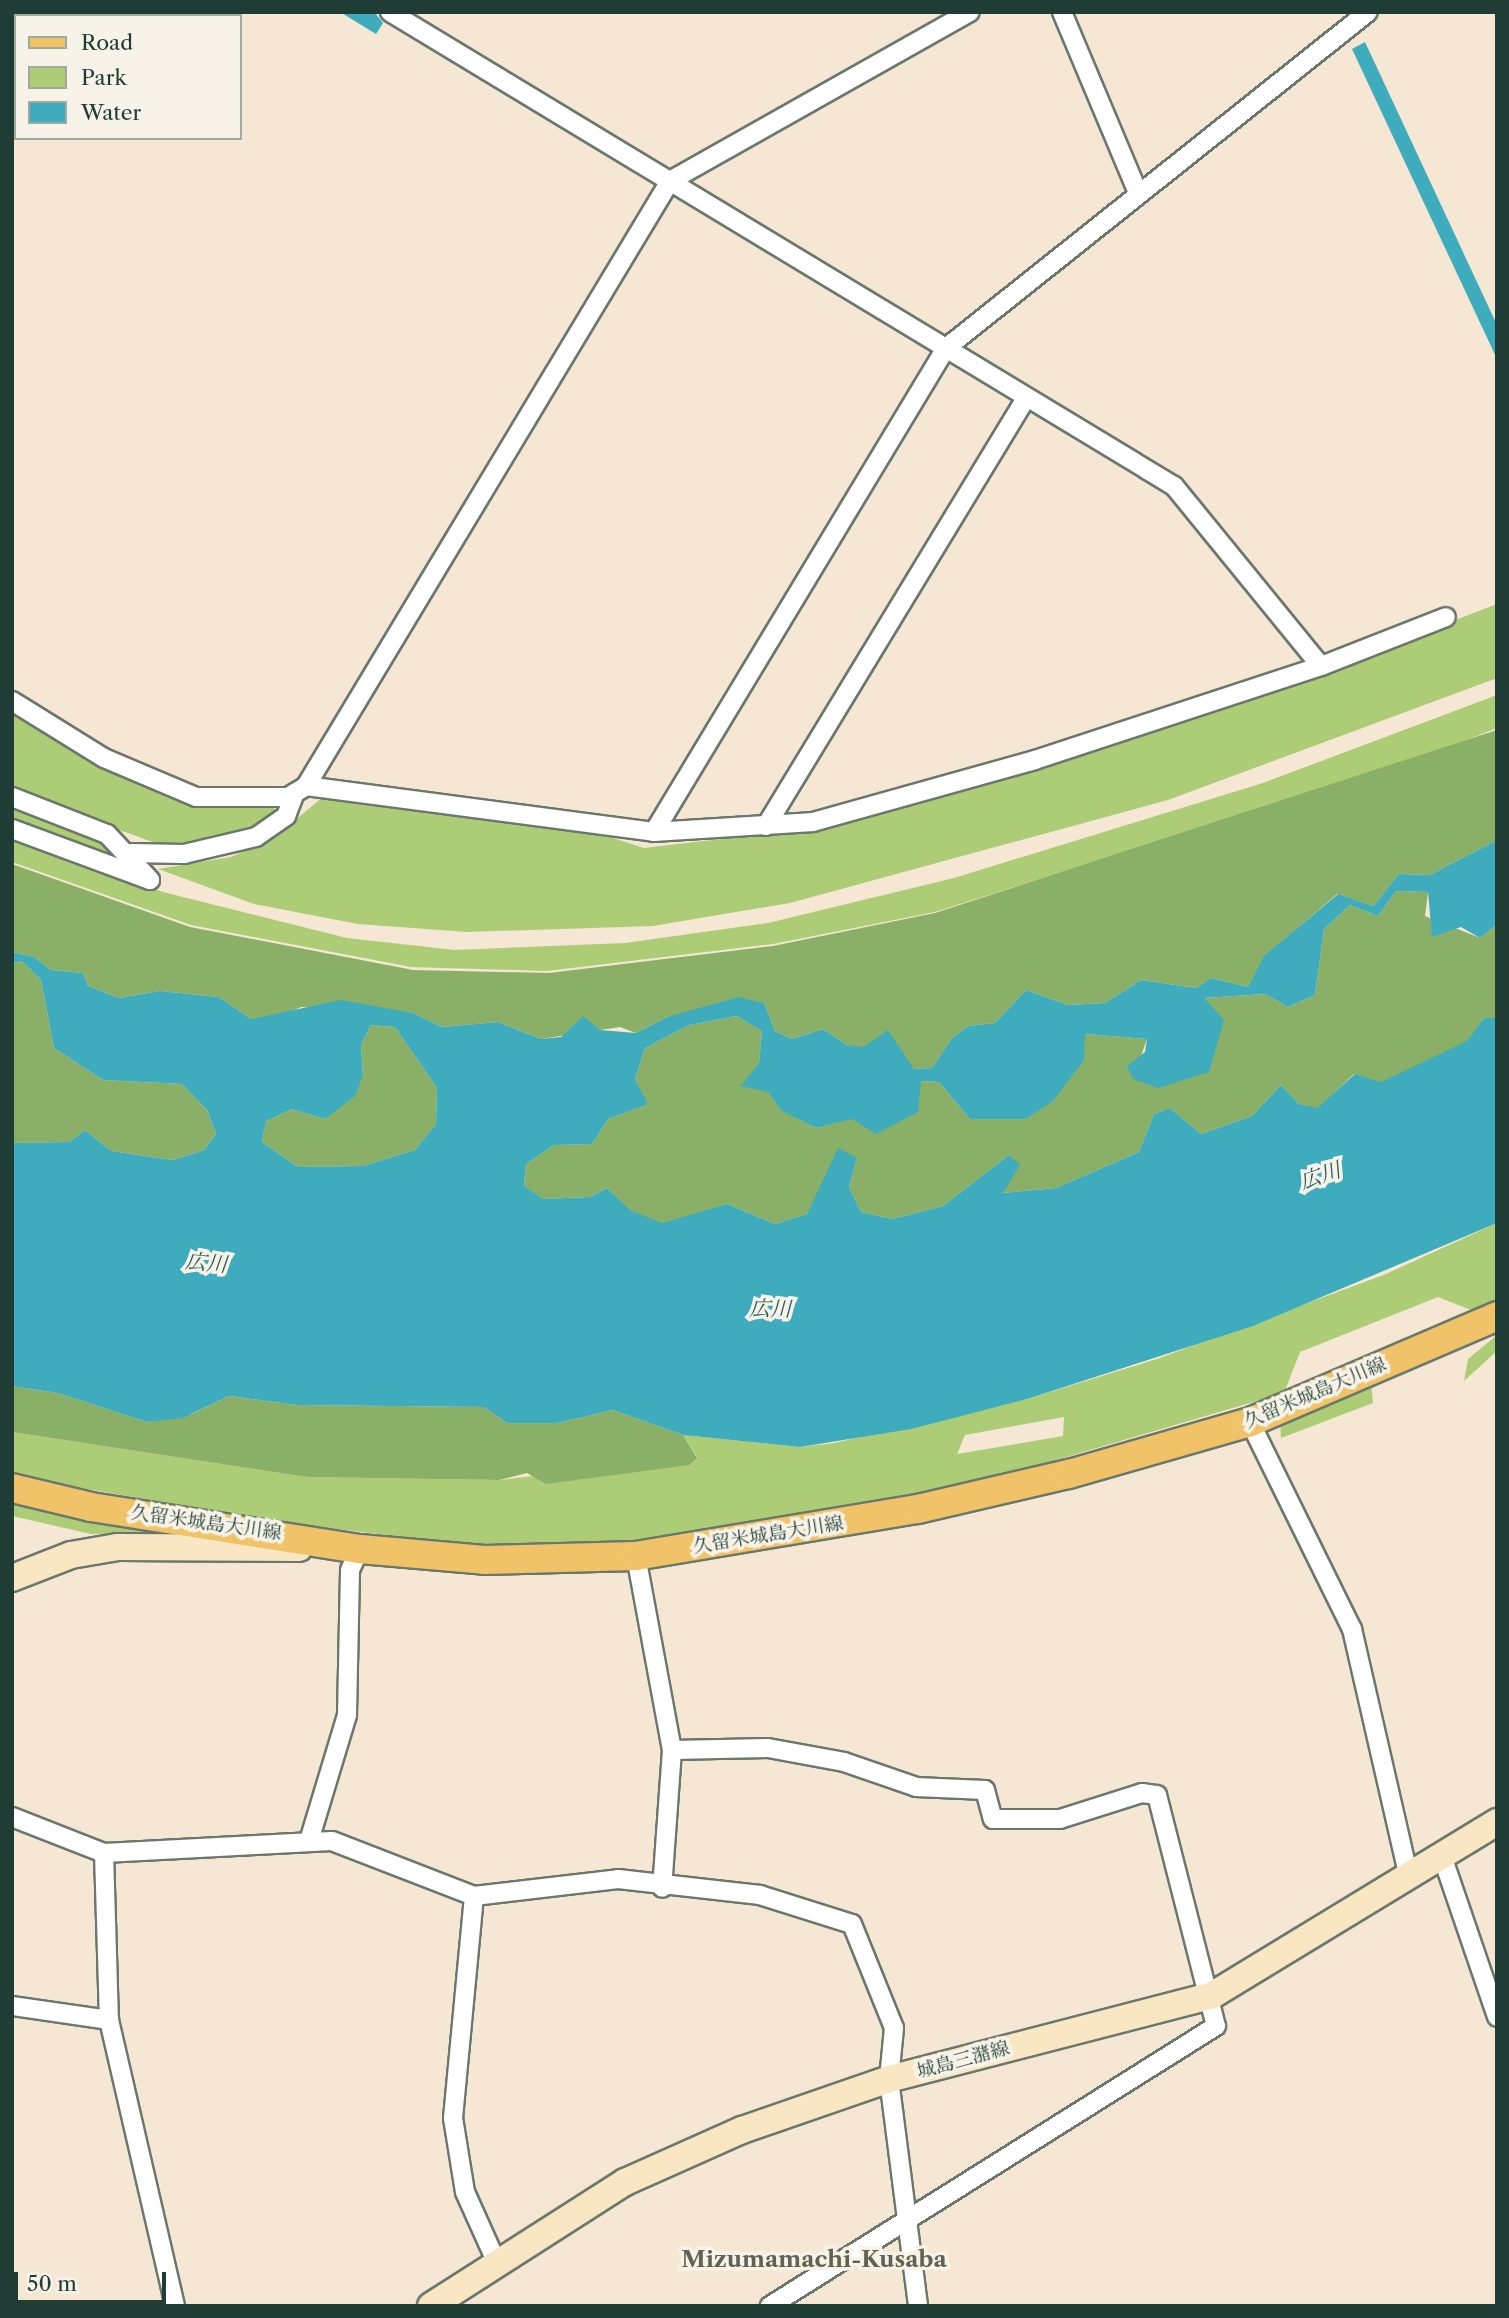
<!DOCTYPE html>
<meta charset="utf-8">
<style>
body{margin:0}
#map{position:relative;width:1509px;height:2318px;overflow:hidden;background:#f5e7d3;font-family:"Libre Caslon Text","Noto Serif JP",serif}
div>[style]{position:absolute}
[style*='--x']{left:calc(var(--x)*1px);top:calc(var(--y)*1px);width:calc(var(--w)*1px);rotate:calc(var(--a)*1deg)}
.green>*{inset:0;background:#accd75}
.forest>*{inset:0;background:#89b066}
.water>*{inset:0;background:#3facbd}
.roads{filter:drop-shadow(2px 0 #6a786c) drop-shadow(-2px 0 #6a786c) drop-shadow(0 2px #6a786c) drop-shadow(0 -2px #6a786c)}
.street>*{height:18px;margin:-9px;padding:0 9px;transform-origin:9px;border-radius:9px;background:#fff}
.secondary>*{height:26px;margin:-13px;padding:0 13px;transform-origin:13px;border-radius:13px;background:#f9e7c3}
.primary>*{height:28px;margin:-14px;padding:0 14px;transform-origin:14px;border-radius:14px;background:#f1c369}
span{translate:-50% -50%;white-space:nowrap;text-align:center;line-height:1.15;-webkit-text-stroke:7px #f7f3e8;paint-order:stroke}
.street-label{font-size:19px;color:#1f3d34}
.water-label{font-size:21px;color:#295e5d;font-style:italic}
.quarter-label{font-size:23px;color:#636152;font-weight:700}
.frame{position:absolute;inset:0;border:14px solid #1f3d34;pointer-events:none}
.legend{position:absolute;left:14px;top:14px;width:228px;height:126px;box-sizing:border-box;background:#f7f3e8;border:2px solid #a1aaa0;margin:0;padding:9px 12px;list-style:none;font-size:21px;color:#1f3d34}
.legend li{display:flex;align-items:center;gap:14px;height:35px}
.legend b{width:35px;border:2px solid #a1aaa0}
.scale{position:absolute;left:14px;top:2272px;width:152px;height:32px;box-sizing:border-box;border:4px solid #1f3d34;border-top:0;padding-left:9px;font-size:21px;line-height:24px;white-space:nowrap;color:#1f3d34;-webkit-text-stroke:5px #f7f3e8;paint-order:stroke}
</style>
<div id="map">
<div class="green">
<div style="clip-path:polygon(1497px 604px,1497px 678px,1168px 800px,790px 903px,653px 926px,467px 932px,358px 924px,254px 904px,158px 869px,231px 857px,272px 839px,323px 797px,595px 832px,644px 848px,765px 834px,1323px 671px)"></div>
<div style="clip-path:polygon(1497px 695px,1497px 728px,1418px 759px,935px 912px,773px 944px,547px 971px,411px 967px,191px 925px,12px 862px,12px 835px,163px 892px,347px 938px,455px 950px,625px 943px,768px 923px,954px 878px,1263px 783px)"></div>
<div style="clip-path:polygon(12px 713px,94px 765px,194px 807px,273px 806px,277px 815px,237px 837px,169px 848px,32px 798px,12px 790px)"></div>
<div style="clip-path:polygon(12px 806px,112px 846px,117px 854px,102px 856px,12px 823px)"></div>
<div style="clip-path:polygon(evenodd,1497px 1223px,1497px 1301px,1476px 1312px,1438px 1297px,1300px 1352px,1284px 1393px,951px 1491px,709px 1537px,496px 1548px,270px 1521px,12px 1476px,12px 1432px,307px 1477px,499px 1480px,697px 1457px,683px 1435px,800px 1447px,834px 1443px,1027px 1399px,1157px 1359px,1386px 1274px,1497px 1223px,1064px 1417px,1063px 1436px,957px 1454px,965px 1435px,1064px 1417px)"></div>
<div style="clip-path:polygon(1497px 1335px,1497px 1351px,1464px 1381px,1468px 1359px)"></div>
<div style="clip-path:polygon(1371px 1383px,1373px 1403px,1281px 1438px,1280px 1421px)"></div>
<div style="clip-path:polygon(12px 1499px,204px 1532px,91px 1534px,12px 1516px)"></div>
</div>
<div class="forest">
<div style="clip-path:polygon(1497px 730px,1497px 840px,1430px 875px,1399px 874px,1373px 906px,1337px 894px,1265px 956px,1248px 987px,1211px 978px,1196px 988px,1141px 980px,1105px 1003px,1068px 1005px,1026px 990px,995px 1023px,968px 1026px,952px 1038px,932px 1068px,914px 1069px,847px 1045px,823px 1029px,792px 1039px,775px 1031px,764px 1003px,667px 1017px,636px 1033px,620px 1027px,541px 1039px,498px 1022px,442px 1027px,413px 1013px,301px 1007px,277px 1018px,251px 1019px,219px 997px,160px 991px,119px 998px,88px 986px,83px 973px,51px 970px,34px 957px,12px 952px,12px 864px,190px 927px,413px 970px,549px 973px,773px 946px,935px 913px)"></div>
<div style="clip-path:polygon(1396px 891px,1428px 892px,1425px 916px,1480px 938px,1497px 924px,1497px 1018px,1484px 1018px,1468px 1041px,1381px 1083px,1354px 1074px,1317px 1109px,1299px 1104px,1281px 1085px,1252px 1116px,1201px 1134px,1170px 1108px,1154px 1114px,1139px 1152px,1056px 1188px,1002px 1193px,1009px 1155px,943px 1206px,892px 1219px,861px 1212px,849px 1187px,857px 1158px,819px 1193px,807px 1214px,775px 1224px,727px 1204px,662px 1224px,629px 1210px,607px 1188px,590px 1197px,543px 1199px,524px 1187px,526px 1164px,554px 1145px,592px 1144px,608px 1119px,647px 1104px,635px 1079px,645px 1048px,689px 1025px,737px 1016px,762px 1031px,759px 1063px,768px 1092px,783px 1111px,816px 1128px,852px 1118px,920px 1081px,939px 1082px,970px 1119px,1085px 1034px,1147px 1039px,1133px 1079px,1204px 998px,1265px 994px,1288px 1007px,1315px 995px,1324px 929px,1350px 905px,1378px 916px)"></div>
<div style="clip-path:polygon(22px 961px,41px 980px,54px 1048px,103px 1080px,182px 1084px,207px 1110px,216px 1134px,204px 1150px,173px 1160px,111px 1151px,85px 1130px,69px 1142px,12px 1143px,12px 963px)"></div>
<div style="clip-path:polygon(371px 1025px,395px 1027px,437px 1088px,436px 1124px,415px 1150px,363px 1166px,298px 1167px,262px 1142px,266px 1121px,292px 1109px,325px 1119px,363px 1075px,361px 1045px)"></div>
<div style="clip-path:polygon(12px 1386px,58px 1393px,147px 1422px,192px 1414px,229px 1396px,297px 1405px,484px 1407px,507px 1423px,557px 1423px,613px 1410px,683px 1435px,697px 1458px,689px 1465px,546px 1484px,527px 1473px,499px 1480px,307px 1477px,12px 1432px)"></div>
</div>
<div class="water">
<div style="clip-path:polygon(340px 12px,375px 13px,383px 23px,376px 34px)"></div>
<div style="clip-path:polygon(1365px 42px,1497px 325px,1497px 359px,1352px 49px)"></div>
<div style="clip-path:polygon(evenodd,1497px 840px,1497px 924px,1480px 938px,1461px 927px,1432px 937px,1428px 892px,1396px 891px,1378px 916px,1350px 905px,1324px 929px,1315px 995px,1288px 1007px,1265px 994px,1204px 998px,1224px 1020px,1209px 1072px,1158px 1088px,1133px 1079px,1127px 1066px,1145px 1052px,1147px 1039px,1085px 1034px,1084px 1060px,1053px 1101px,1026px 1119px,970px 1119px,939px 1082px,921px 1081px,918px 1112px,876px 1134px,852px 1119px,816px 1128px,782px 1111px,768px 1092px,741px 1086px,759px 1063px,762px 1031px,737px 1016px,689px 1025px,645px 1048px,635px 1079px,648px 1104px,608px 1119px,592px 1144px,554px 1145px,526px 1164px,524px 1186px,543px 1199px,590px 1197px,607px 1188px,630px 1210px,662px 1223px,727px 1204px,775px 1224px,807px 1214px,838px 1148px,857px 1158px,849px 1187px,861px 1212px,892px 1219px,943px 1206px,1009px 1155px,1020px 1165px,1003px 1193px,1056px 1188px,1139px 1152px,1154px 1114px,1170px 1108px,1201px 1134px,1252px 1116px,1281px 1085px,1299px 1104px,1317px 1108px,1355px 1074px,1381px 1082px,1467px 1041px,1484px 1018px,1497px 1018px,1497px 1223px,1253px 1326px,1027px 1399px,911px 1429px,800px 1447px,683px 1435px,613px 1410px,557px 1423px,507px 1423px,484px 1407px,297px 1405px,229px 1396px,183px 1418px,147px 1422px,58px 1393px,12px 1386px,12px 1143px,69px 1142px,85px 1130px,111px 1151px,173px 1160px,204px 1150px,216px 1134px,207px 1110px,182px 1084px,103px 1080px,54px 1048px,41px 980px,22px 961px,12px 963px,12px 952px,34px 957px,51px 970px,83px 973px,88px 986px,119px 998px,160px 991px,219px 997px,251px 1019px,341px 1000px,413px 1013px,442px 1027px,498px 1022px,541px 1039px,561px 1037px,583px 1016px,600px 1030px,636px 1033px,667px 1017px,739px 997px,764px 1003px,775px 1031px,792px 1039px,823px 1029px,847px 1045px,863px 1047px,888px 1030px,914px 1069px,932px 1068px,952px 1038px,968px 1026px,995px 1023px,1026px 990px,1068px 1005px,1105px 1003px,1141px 980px,1196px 988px,1211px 978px,1248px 987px,1264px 956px,1338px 894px,1373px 906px,1399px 874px,1430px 875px,1497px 840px,371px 1025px,395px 1027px,437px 1088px,436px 1124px,415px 1150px,363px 1166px,298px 1167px,262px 1142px,266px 1121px,292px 1109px,325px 1119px,355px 1096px,363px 1075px,361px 1045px,371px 1025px)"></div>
</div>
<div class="roads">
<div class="street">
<div style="--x:390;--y:12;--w:916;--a:31.16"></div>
<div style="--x:1174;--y:486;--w:232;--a:50.8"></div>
<div style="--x:1321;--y:666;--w:134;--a:-21.4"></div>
<div style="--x:1062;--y:12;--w:196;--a:67.2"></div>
<div style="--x:12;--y:701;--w:108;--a:31.8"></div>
<div style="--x:104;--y:758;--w:100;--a:23"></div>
<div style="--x:196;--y:797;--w:92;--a:0"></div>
<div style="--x:288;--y:797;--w:21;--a:-31"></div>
<div style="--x:306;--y:786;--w:706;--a:-58.97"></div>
<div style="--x:670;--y:181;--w:344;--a:-29.4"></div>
<div style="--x:306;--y:786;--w:351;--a:7.5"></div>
<div style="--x:654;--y:832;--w:159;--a:-3.6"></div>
<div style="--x:813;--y:822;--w:230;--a:-15.6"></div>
<div style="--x:1035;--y:760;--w:301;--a:-18.2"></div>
<div style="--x:12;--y:797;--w:102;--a:21.3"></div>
<div style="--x:107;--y:834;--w:63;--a:46.9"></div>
<div style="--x:766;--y:826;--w:501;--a:-58.72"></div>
<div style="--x:12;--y:829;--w:147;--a:20.3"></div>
<div style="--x:654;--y:832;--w:565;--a:-58.9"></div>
<div style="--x:946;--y:348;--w:539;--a:-38.53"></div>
<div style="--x:131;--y:853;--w:53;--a:1.1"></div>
<div style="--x:184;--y:854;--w:74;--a:-13.3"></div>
<div style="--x:256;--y:837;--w:37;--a:-35"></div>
<div style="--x:286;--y:816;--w:25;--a:-69"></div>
<div style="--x:1250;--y:1422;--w:231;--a:63.8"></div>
<div style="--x:1352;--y:1629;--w:251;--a:77.1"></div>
<div style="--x:636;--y:1556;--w:197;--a:79.5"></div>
<div style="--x:672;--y:1750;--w:138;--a:94.1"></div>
<div style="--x:672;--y:1750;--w:96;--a:-1.2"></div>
<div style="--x:768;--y:1748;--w:77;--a:10.4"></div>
<div style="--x:844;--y:1762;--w:76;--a:19.1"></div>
<div style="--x:916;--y:1787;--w:69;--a:2.5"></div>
<div style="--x:985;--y:1790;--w:30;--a:75"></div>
<div style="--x:993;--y:1819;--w:67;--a:0"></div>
<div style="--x:1060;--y:1819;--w:86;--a:-17.6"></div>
<div style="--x:1142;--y:1793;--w:15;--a:8"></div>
<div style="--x:1157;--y:1795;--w:238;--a:75.7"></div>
<div style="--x:1216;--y:2026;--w:527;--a:147.88"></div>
<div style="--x:12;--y:1817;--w:99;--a:21.4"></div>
<div style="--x:104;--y:1853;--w:228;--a:-3"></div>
<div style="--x:332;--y:1841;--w:152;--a:21.2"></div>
<div style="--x:474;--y:1896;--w:145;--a:-6.7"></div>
<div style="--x:618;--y:1879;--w:143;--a:6.4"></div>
<div style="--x:760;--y:1895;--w:96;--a:17.5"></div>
<div style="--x:852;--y:1924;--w:112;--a:68"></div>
<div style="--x:894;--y:2028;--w:51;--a:95.6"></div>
<div style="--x:889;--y:2079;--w:229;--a:82.7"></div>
<div style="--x:309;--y:1841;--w:132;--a:-73.2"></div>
<div style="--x:347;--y:1715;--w:145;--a:-88.8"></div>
<div style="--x:350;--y:1570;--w:23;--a:-65"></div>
<div style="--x:104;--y:1853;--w:167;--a:88.3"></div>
<div style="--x:109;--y:2020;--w:294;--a:77"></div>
<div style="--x:1442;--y:1856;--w:170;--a:71.1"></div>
<div style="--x:474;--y:1896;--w:223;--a:95.4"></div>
<div style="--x:453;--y:2118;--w:75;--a:80.8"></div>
<div style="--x:465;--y:2192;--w:76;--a:65.8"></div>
<div style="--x:12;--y:2006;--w:98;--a:8.2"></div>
</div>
<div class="secondary">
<div style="--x:12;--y:1578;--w:63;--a:-21.3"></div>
<div style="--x:71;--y:1555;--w:48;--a:-9.7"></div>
<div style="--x:118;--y:1547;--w:181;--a:0.3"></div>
<div style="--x:431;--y:2306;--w:230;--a:-32.6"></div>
<div style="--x:625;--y:2182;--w:128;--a:-24"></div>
<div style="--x:742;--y:2130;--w:156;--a:-19.1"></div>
<div style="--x:889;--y:2079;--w:333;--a:-14.5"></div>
<div style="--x:1211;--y:1996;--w:335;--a:-31.3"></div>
</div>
<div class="primary">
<div style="--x:12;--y:1488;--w:81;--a:13.5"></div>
<div style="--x:91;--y:1507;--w:272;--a:8.9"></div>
<div style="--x:360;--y:1549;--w:125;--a:5"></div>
<div style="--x:485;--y:1560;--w:151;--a:-1.5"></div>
<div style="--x:636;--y:1556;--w:286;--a:-9.5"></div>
<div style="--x:918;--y:1509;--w:155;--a:-13.1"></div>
<div style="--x:1069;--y:1474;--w:188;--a:-16"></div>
<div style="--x:1250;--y:1422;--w:269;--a:-23.2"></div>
</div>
</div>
<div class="street-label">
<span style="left:1315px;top:1393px;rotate:-23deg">久留米城島大川線</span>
<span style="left:206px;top:1523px;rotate:8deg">久留米城島大川線</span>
<span style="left:768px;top:1535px;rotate:-9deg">久留米城島大川線</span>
<span style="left:963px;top:2060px;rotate:-15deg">城島三潴線</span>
</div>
<div class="water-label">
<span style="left:1320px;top:1176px;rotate:-19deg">広川</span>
<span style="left:206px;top:1263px;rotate:5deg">広川</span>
<span style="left:770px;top:1309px;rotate:1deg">広川</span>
</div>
<div class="quarter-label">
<span style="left:814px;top:2259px">Mizumamachi-Kusaba</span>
</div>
<div class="frame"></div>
<ul class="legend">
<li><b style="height:9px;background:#f1c369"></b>Road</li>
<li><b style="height:19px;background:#accd75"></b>Park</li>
<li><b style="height:19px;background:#3facbd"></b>Water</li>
</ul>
<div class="scale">50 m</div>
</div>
